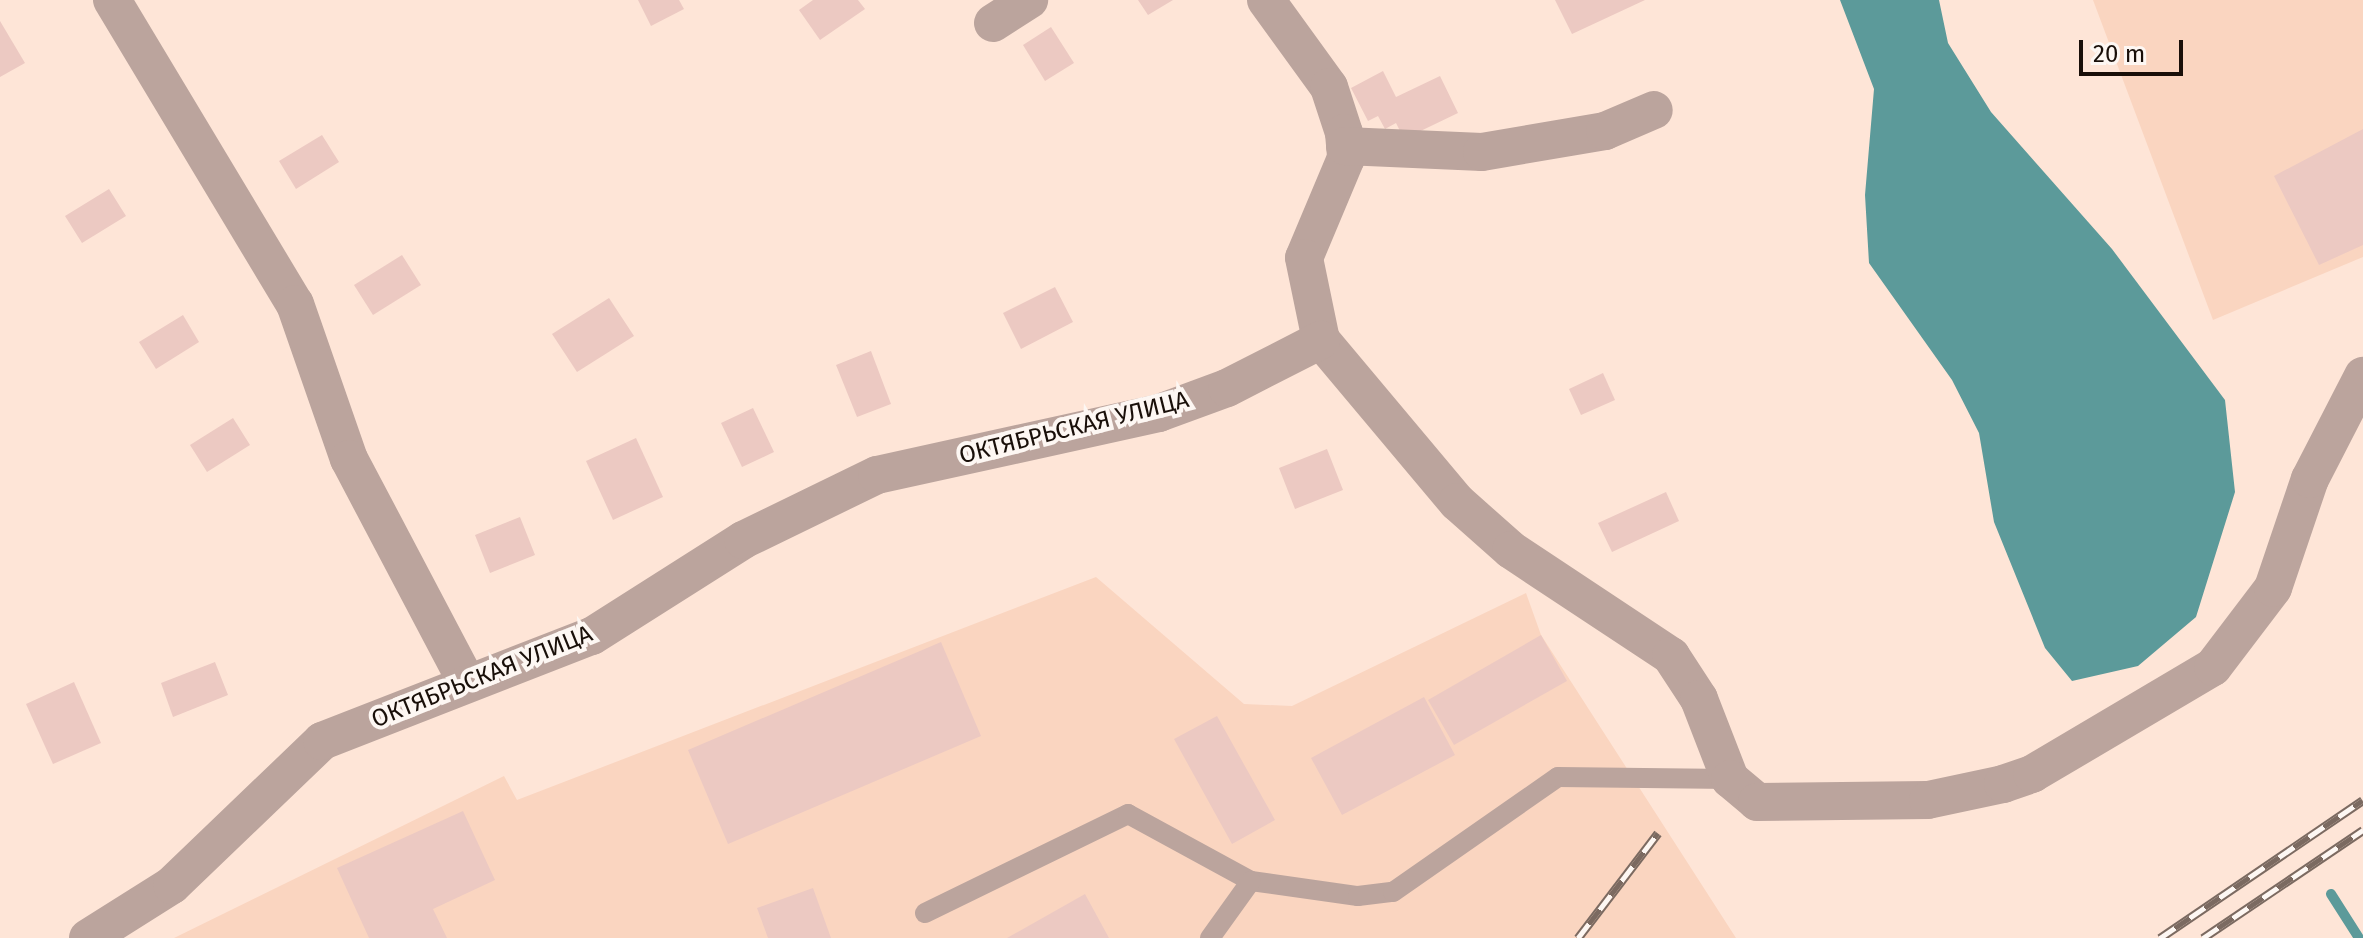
<!DOCTYPE html>
<meta charset="utf-8">
<style>
body{margin:0}
#map{position:relative;width:2363px;height:938px;overflow:hidden;background:#fee5d7;font-family:"Fira Sans",sans-serif}
div>[style]{position:absolute}
[style*='--x']{left:calc(var(--x)*1px);top:calc(var(--y)*1px);width:calc(var(--w)*1px);rotate:calc(var(--a)*1deg)}
.built>*{inset:0;background:#fad5c0}
.water>*{inset:0;background:#5c9a9a}
.stream>*{height:10px;margin:-5px;padding:0 5px;transform-origin:5px;border-radius:5px;background:#5c9a9a}
.building>*{inset:0;background:#ecc9c2}
.lane>*{height:20px;margin:-10px;padding:0 10px;transform-origin:10px;border-radius:10px;background:#bba49d}
.street>*{height:38px;margin:-19px;padding:0 19px;transform-origin:19px;border-radius:19px;background:#bba49d}
.rail>*{height:9px;margin-top:-4.5px;transform-origin:0;background:repeating-linear-gradient(90deg,#fdf7f3 0 18px,#7b6a61 0 36px);box-sizing:border-box;border-block:2px solid #7b6a61}
span{translate:-50% -50%;white-space:nowrap;text-align:center;line-height:1.15;-webkit-text-stroke:8px #fdf7f3;paint-order:stroke}
.street-label{font-size:24px;color:#190f09}
.scale{position:absolute;left:2079px;top:40px;width:104px;height:36px;box-sizing:border-box;border:4px solid #190f09;border-top:0;padding-left:10px;font-size:24px;line-height:28px;white-space:nowrap;color:#190f09;-webkit-text-stroke:6px #fdf7f3;paint-order:stroke}
</style>
<div id="map">
<div class="built">
<div style="clip-path:polygon(2093px 0,2363px 0,2363px 257px,2213px 320px)"></div>
<div style="clip-path:polygon(1096px 577px,1244px 704px,1292px 706px,1526px 593px,1541px 635px,1736px 938px,174px 938px,504px 776px,517px 800px)"></div>
</div>
<div class="water">
<div style="clip-path:polygon(1840px 0,1939px 0,1948px 43px,1991px 112px,2112px 249px,2225px 400px,2235px 492px,2196px 617px,2138px 666px,2072px 681px,2045px 648px,1994px 522px,1979px 433px,1952px 380px,1869px 263px,1865px 195px,1874px 89px)"></div>
</div>
<div class="stream">
<div style="--x:2331;--y:894;--w:52;--a:57.5"></div>
</div>
<div class="building">
<div style="clip-path:polygon(638px 0,679px 0,684px 9px,651px 26px)"></div>
<div style="clip-path:polygon(813px 0,858px 0,865px 9px,820px 40px,799px 10px)"></div>
<div style="clip-path:polygon(1138px 0,1173px 0,1148px 15px)"></div>
<div style="clip-path:polygon(1555px 0,1645px 0,1572px 34px)"></div>
<div style="clip-path:polygon(0 21px,25px 63px,0 77px)"></div>
<div style="clip-path:polygon(1051px 27px,1074px 63px,1045px 81px,1023px 45px)"></div>
<div style="clip-path:polygon(1383px 71px,1396px 97px,1440px 76px,1458px 113px,1404px 139px,1396px 123px,1385px 129px,1378px 116px,1368px 121px,1351px 88px)"></div>
<div style="clip-path:polygon(2363px 129px,2363px 245px,2319px 265px,2274px 176px)"></div>
<div style="clip-path:polygon(322px 135px,339px 162px,296px 189px,279px 161px)"></div>
<div style="clip-path:polygon(109px 189px,126px 216px,82px 243px,65px 216px)"></div>
<div style="clip-path:polygon(402px 255px,421px 285px,373px 315px,354px 285px)"></div>
<div style="clip-path:polygon(1055px 287px,1073px 322px,1021px 349px,1003px 313px)"></div>
<div style="clip-path:polygon(609px 298px,634px 336px,577px 372px,552px 334px)"></div>
<div style="clip-path:polygon(183px 315px,199px 342px,156px 369px,139px 342px)"></div>
<div style="clip-path:polygon(871px 351px,891px 404px,857px 417px,836px 365px)"></div>
<div style="clip-path:polygon(1603px 373px,1615px 400px,1581px 415px,1569px 389px)"></div>
<div style="clip-path:polygon(753px 408px,774px 452px,742px 467px,721px 423px)"></div>
<div style="clip-path:polygon(233px 418px,250px 445px,207px 472px,190px 445px)"></div>
<div style="clip-path:polygon(636px 438px,663px 497px,613px 520px,586px 461px)"></div>
<div style="clip-path:polygon(1327px 449px,1343px 490px,1295px 509px,1279px 468px)"></div>
<div style="clip-path:polygon(1666px 492px,1679px 521px,1612px 552px,1598px 523px)"></div>
<div style="clip-path:polygon(520px 517px,535px 555px,490px 573px,475px 535px)"></div>
<div style="clip-path:polygon(1541px 635px,1567px 681px,1454px 745px,1428px 700px)"></div>
<div style="clip-path:polygon(941px 642px,981px 736px,728px 844px,688px 750px)"></div>
<div style="clip-path:polygon(215px 662px,228px 695px,173px 717px,161px 683px)"></div>
<div style="clip-path:polygon(74px 682px,101px 743px,53px 764px,26px 704px)"></div>
<div style="clip-path:polygon(1424px 697px,1455px 755px,1342px 815px,1311px 758px)"></div>
<div style="clip-path:polygon(1217px 716px,1275px 820px,1232px 844px,1174px 739px)"></div>
<div style="clip-path:polygon(463px 811px,495px 880px,433px 909px,447px 938px,369px 938px,337px 868px)"></div>
<div style="clip-path:polygon(813px 888px,831px 938px,768px 938px,757px 908px)"></div>
<div style="clip-path:polygon(1085px 894px,1109px 938px,1007px 938px)"></div>
</div>
<div class="lane">
<div style="--x:925;--y:913;--w:226;--a:-26"></div>
<div style="--x:1128;--y:814;--w:140;--a:28.6"></div>
<div style="--x:1251;--y:881;--w:108;--a:8"></div>
<div style="--x:1358;--y:896;--w:35;--a:-7"></div>
<div style="--x:1393;--y:892;--w:201;--a:-34.9"></div>
<div style="--x:1558;--y:777;--w:172;--a:0.7"></div>
<div style="--x:1210;--y:938;--w:70;--a:-54.3"></div>
</div>
<div class="street">
<div style="--x:112;--y:0;--w:355;--a:59"></div>
<div style="--x:295;--y:304;--w:164;--a:70.8"></div>
<div style="--x:349;--y:459;--w:251;--a:62.2"></div>
<div style="--x:1266;--y:0;--w:107;--a:54.1"></div>
<div style="--x:1329;--y:87;--w:48;--a:71.9"></div>
<div style="--x:1344;--y:133;--w:25;--a:85"></div>
<div style="--x:1346;--y:158;--w:108;--a:112.8"></div>
<div style="--x:1304;--y:258;--w:84;--a:78.3"></div>
<div style="--x:1321;--y:340;--w:212;--a:50"></div>
<div style="--x:1457;--y:502;--w:72;--a:41.6"></div>
<div style="--x:1511;--y:550;--w:192;--a:33.5"></div>
<div style="--x:1671;--y:656;--w:51;--a:56.9"></div>
<div style="--x:1699;--y:699;--w:86;--a:68.8"></div>
<div style="--x:1730;--y:779;--w:35;--a:40"></div>
<div style="--x:1757;--y:802;--w:171;--a:-0.7"></div>
<div style="--x:1928;--y:800;--w:77;--a:-12"></div>
<div style="--x:2003;--y:784;--w:31;--a:-19"></div>
<div style="--x:2032;--y:774;--w:210;--a:-30.6"></div>
<div style="--x:2213;--y:667;--w:99;--a:-52.8"></div>
<div style="--x:2273;--y:588;--w:115;--a:-71.3"></div>
<div style="--x:2310;--y:479;--w:116;--a:-62.8"></div>
<div style="--x:993;--y:23;--w:43;--a:-32.6"></div>
<div style="--x:1345;--y:146;--w:137;--a:2.5"></div>
<div style="--x:1482;--y:152;--w:125;--a:-9.7"></div>
<div style="--x:1605;--y:131;--w:53;--a:-23.2"></div>
<div style="--x:88;--y:938;--w:99;--a:-32.2"></div>
<div style="--x:172;--y:885;--w:208;--a:-43.8"></div>
<div style="--x:322;--y:741;--w:290;--a:-21.3"></div>
<div style="--x:592;--y:636;--w:179;--a:-32.4"></div>
<div style="--x:743;--y:540;--w:149;--a:-25.9"></div>
<div style="--x:877;--y:475;--w:289;--a:-12.4"></div>
<div style="--x:1159;--y:413;--w:72;--a:-20.2"></div>
<div style="--x:1227;--y:388;--w:106;--a:-27.1"></div>
</div>
<div class="rail">
<div style="--x:1578;--y:938;--w:132;--a:-52.7"></div>
<div style="--x:2160;--y:938;--w:245;--a:-34.2"></div>
<div style="--x:2203;--y:938;--w:193;--a:-34"></div>
</div>
<div class="street-label">
<span style="left:1074px;top:428px;rotate:-14deg">ОКТЯБРЬСКАЯ УЛИЦА</span>
<span style="left:482px;top:677px;rotate:-22deg">ОКТЯБРЬСКАЯ УЛИЦА</span>
</div>
<div class="scale">20 m</div>
</div>
